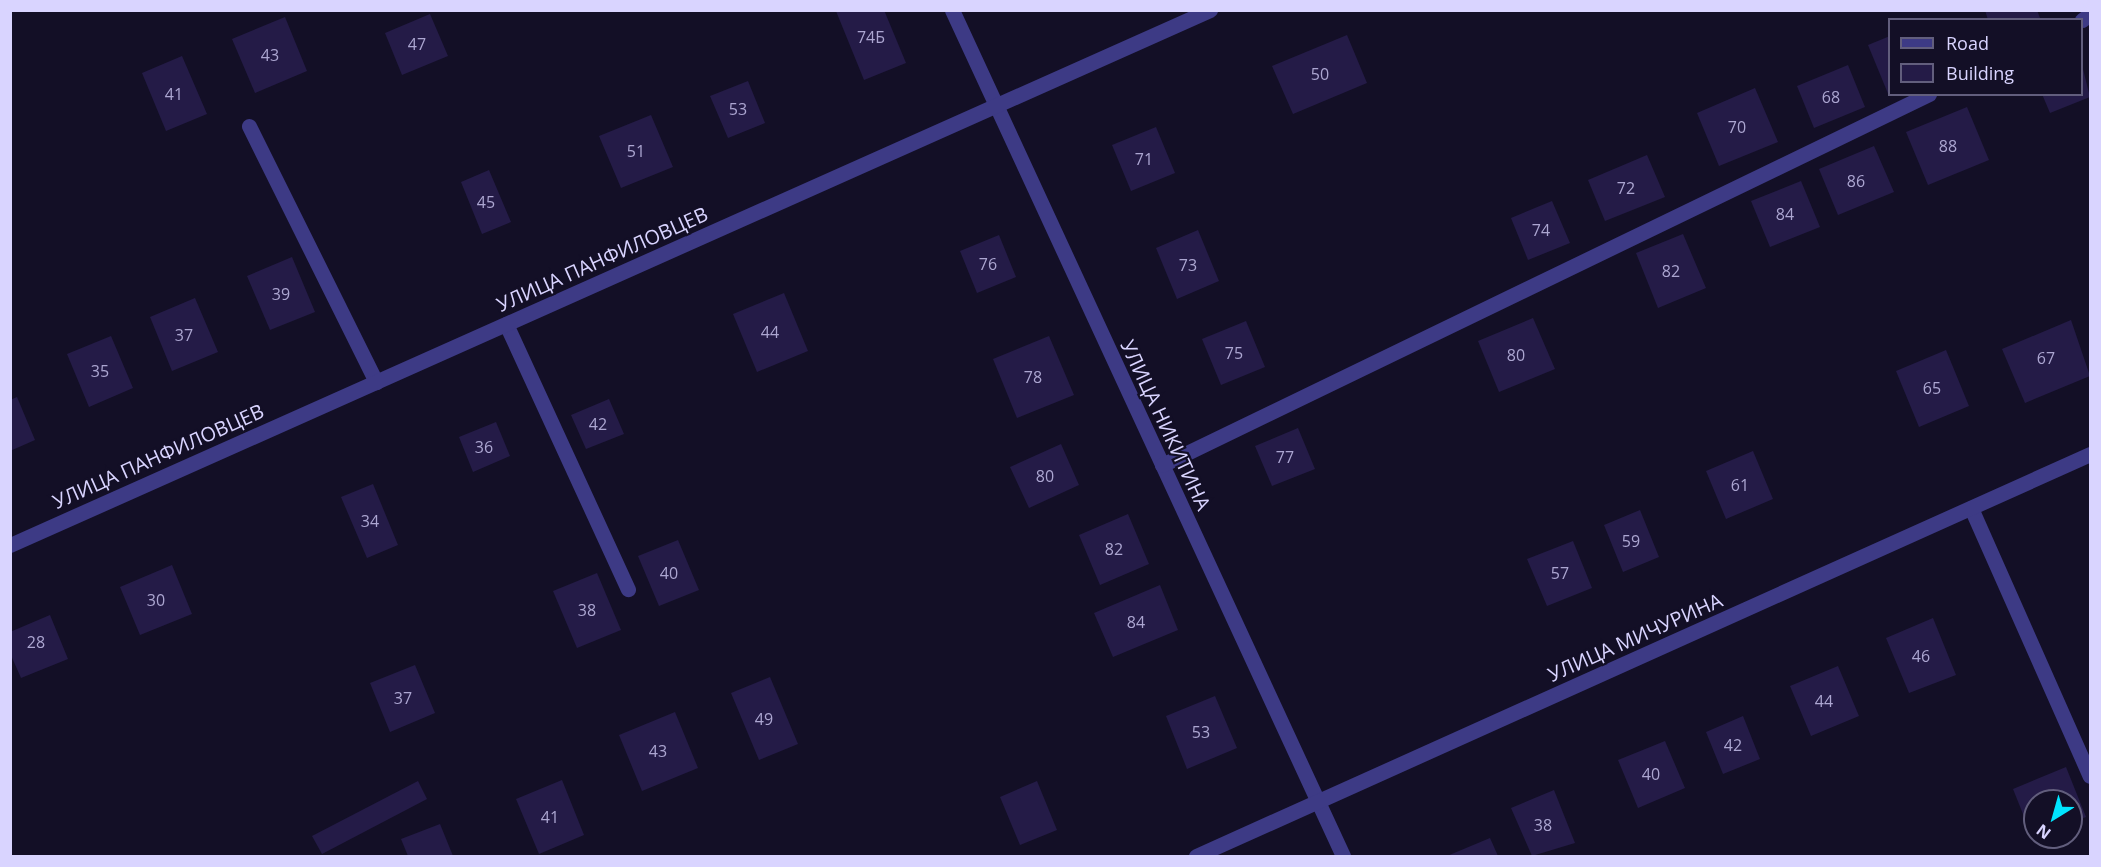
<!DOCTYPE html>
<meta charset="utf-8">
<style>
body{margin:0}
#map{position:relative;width:2101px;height:867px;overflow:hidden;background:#130f26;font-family:"Open Sans",sans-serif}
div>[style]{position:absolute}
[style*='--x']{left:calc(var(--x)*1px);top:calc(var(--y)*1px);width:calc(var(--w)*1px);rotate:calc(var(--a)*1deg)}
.building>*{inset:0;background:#241b47}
.minor>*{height:15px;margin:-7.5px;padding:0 7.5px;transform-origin:7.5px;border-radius:7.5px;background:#3d3a85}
span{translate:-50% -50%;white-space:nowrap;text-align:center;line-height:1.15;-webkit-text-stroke:4.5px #130f26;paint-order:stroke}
.number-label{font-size:16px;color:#aca6d1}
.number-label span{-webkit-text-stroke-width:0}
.street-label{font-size:20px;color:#d9d4ff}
.frame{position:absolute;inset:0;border:12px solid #d9d4ff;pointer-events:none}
.legend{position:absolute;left:1888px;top:18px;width:195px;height:78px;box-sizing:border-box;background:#130f26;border:2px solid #625e7d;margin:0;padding:8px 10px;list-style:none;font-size:18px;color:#d9d4ff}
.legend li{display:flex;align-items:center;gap:12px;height:30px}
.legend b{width:30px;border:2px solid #625e7d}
.north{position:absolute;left:2023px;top:789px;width:60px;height:60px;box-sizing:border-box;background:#130f26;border:2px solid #625e7d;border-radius:50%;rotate:217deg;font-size:16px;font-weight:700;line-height:24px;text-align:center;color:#d9d4ff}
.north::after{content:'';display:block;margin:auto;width:21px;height:27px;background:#00e5ff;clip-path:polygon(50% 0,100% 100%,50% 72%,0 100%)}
</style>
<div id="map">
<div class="building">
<div style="clip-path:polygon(884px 10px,906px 63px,864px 80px,836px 11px)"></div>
<div style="clip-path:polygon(1985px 10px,2037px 10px,2040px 18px,1988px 20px)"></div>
<div style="clip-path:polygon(430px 14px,448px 56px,402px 75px,385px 33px)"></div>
<div style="clip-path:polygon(285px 17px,307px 71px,255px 93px,232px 39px)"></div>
<div style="clip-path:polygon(1347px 35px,1367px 83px,1293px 114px,1272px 66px)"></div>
<div style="clip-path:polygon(1890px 36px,1890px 96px,1889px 96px,1868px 45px)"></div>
<div style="clip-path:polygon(182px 56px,207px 114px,166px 131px,142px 73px)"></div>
<div style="clip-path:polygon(1848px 65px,1865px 107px,1814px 128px,1797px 86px)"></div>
<div style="clip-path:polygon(2082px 65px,2090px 97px,2050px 113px,2042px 94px,2082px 94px)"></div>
<div style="clip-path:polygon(748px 81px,765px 123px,728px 138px,710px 96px)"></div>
<div style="clip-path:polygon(1755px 88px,1778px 142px,1719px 166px,1697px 113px)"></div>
<div style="clip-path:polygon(1967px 107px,1989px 160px,1928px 185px,1906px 132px)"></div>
<div style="clip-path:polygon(651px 115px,673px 167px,621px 188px,599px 136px)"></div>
<div style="clip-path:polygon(1156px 127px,1175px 173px,1131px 191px,1112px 145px)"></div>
<div style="clip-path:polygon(1874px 146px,1894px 192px,1838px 215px,1819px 169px)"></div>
<div style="clip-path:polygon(1647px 155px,1665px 197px,1605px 221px,1588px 180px)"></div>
<div style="clip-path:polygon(489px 170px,511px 222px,482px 234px,461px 182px)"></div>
<div style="clip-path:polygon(1801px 181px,1820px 227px,1770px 247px,1751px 201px)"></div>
<div style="clip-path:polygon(1552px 201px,1570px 243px,1528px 260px,1511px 218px)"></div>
<div style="clip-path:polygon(1198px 230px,1219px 281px,1177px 299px,1156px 248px)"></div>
<div style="clip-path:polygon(1683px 234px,1706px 288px,1658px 308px,1636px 253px)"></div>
<div style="clip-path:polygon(999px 235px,1016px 277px,977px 293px,960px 251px)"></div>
<div style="clip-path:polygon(292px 257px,315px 312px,270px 330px,247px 276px)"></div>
<div style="clip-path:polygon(784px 293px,808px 351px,757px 372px,733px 314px)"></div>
<div style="clip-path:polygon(195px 298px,218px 352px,172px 371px,150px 317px)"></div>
<div style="clip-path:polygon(1533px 318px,1555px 369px,1499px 392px,1478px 341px)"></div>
<div style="clip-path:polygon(2071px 320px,2090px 376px,2025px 403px,2002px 349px)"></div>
<div style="clip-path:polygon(1246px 321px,1265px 367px,1221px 385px,1202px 339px)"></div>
<div style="clip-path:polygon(111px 336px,133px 388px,89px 407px,67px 354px)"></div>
<div style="clip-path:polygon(1049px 336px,1074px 395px,1017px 418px,993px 359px)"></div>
<div style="clip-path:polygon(1946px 350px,1969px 406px,1919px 427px,1896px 371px)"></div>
<div style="clip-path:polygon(17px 397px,35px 440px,10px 451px,10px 400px)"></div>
<div style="clip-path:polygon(609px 399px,624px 434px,586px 449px,571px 415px)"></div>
<div style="clip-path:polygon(496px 422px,510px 456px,473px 472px,459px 437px)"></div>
<div style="clip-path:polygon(1298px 428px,1315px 469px,1272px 486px,1255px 446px)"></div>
<div style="clip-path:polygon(1061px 444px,1079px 485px,1029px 508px,1010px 467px)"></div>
<div style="clip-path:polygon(1753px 451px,1773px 499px,1726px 519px,1706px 471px)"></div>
<div style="clip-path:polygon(373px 484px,398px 545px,367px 558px,341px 497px)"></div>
<div style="clip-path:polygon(1640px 510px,1659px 557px,1623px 572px,1604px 525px)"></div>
<div style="clip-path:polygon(1128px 514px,1149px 564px,1100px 585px,1079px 535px)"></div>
<div style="clip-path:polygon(678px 540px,699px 590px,659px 606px,638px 556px)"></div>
<div style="clip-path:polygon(1573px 541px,1592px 588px,1547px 606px,1527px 559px)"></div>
<div style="clip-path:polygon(172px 565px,192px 614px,140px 635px,120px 587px)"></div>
<div style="clip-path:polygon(597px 573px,621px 630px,577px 648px,553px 591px)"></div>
<div style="clip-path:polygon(1160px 585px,1178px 630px,1113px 657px,1094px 613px)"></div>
<div style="clip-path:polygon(50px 615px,68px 659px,21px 678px,10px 653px,10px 632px)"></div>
<div style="clip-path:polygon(1933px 618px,1956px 675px,1909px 693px,1886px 638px)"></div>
<div style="clip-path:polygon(415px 665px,435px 713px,390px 732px,370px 683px)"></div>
<div style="clip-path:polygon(1838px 666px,1859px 716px,1811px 736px,1790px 686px)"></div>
<div style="clip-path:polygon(770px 677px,798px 744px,759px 760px,731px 693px)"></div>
<div style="clip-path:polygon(1215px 696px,1237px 748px,1187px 769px,1166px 716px)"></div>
<div style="clip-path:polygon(675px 712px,698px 768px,642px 791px,619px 735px)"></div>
<div style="clip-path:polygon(1743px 716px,1760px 759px,1723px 774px,1706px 732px)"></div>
<div style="clip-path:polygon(1665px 741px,1685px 788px,1638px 808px,1618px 760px)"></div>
<div style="clip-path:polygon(2066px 767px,2086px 817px,2071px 823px,2071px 801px,2035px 801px,2033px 839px,2013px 789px)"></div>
<div style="clip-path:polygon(562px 780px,584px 835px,539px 854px,516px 799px)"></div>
<div style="clip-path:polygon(418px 781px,427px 799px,322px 854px,312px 836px)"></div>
<div style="clip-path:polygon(1037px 781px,1057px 830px,1020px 845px,1000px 797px)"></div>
<div style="clip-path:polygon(1554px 790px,1575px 843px,1532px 856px,1511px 808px)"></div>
<div style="clip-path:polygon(440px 824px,453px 856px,408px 856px,401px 839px)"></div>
<div style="clip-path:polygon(1490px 838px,1498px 856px,1447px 856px)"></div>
</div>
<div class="minor">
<div style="--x:952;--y:10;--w:932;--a:65.19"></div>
<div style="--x:2082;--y:20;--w:10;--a:-37"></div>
<div style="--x:249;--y:126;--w:286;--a:63.6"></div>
<div style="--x:506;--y:324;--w:292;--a:65.3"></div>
<div style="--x:1162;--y:465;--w:852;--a:-25.81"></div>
<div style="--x:1971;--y:508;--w:293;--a:66.1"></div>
<div style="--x:10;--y:545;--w:1314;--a:-24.03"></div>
<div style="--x:1196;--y:856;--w:980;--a:-24.21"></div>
</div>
<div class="number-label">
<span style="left:871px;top:37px">74Б</span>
<span style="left:417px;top:44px">47</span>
<span style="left:270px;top:55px">43</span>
<span style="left:1320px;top:74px">50</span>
<span style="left:174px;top:94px">41</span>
<span style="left:1831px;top:97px">68</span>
<span style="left:738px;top:109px">53</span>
<span style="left:1737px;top:127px">70</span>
<span style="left:1948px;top:146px">88</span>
<span style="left:636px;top:151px">51</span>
<span style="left:1144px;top:159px">71</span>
<span style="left:1856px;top:181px">86</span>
<span style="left:1626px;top:188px">72</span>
<span style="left:486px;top:202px">45</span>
<span style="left:1785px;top:214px">84</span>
<span style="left:1541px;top:230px">74</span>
<span style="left:988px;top:264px">76</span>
<span style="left:1188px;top:265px">73</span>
<span style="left:1671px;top:271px">82</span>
<span style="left:281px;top:294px">39</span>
<span style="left:770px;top:332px">44</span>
<span style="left:184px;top:335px">37</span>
<span style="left:1234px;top:353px">75</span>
<span style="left:1516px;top:355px">80</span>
<span style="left:2046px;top:358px">67</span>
<span style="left:100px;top:371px">35</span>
<span style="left:1033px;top:377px">78</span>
<span style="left:1932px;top:388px">65</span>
<span style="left:598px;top:424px">42</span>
<span style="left:484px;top:447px">36</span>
<span style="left:1285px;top:457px">77</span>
<span style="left:1045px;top:476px">80</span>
<span style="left:1740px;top:485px">61</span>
<span style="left:370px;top:521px">34</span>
<span style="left:1631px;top:541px">59</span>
<span style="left:1114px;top:549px">82</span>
<span style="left:669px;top:573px">40</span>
<span style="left:1560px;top:573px">57</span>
<span style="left:156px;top:600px">30</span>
<span style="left:587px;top:610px">38</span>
<span style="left:1136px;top:622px">84</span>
<span style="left:36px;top:642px">28</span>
<span style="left:1921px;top:656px">46</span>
<span style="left:403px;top:698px">37</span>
<span style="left:1824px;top:701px">44</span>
<span style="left:764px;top:719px">49</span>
<span style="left:1201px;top:732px">53</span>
<span style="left:1733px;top:745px">42</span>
<span style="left:658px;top:751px">43</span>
<span style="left:1651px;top:774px">40</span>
<span style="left:550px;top:817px">41</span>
<span style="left:1543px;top:825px">38</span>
</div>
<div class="street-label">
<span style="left:602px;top:259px;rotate:-24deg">УЛИЦА ПАНФИЛОВЦЕВ</span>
<span style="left:1166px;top:425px;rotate:65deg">УЛИЦА НИКИТИНА</span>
<span style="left:158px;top:456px;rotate:-24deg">УЛИЦА ПАНФИЛОВЦЕВ</span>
<span style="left:1635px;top:637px;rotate:-24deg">УЛИЦА МИЧУРИНА</span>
</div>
<div class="frame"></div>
<ul class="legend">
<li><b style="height:8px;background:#3d3a85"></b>Road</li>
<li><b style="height:16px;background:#241b47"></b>Building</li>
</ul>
<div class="north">N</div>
</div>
